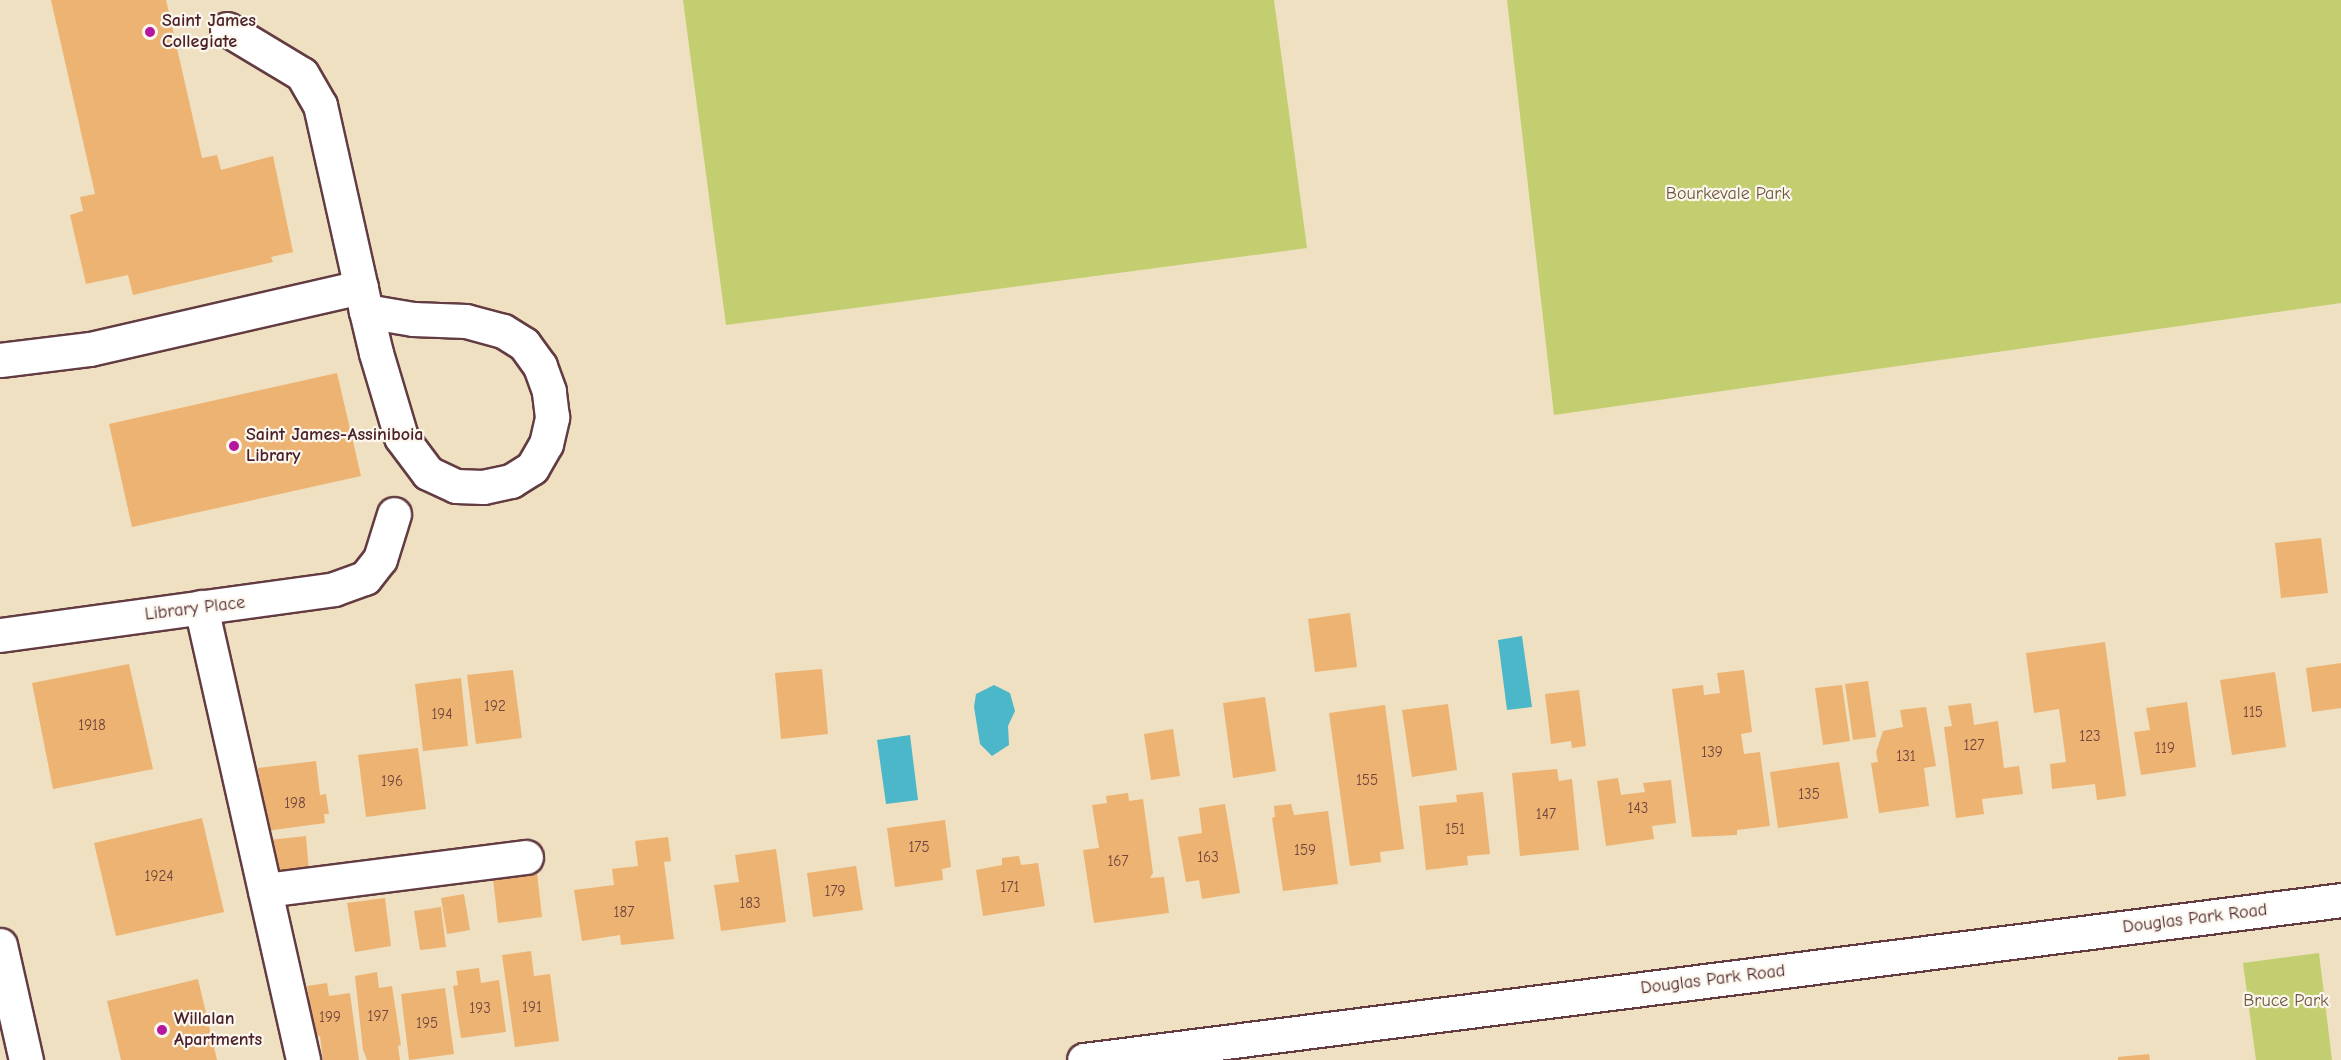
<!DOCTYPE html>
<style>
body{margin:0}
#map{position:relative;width:2341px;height:1060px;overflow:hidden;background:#efe0c1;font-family:"Comic Neue",sans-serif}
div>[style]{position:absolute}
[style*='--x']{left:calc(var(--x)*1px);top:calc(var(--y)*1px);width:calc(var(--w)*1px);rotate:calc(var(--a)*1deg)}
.green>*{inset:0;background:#c2ce6f}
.water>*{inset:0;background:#4cb7c8}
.building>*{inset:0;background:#ecb373}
.roads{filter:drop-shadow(2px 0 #633c42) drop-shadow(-2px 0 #633c42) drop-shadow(0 2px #633c42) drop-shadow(0 -2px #633c42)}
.minor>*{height:33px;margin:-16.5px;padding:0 16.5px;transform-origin:16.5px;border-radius:16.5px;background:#fff}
.highway>*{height:33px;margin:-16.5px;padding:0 16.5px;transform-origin:16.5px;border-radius:16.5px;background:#fff}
.dots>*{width:16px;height:16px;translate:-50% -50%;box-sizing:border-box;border:3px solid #fbf7ec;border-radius:50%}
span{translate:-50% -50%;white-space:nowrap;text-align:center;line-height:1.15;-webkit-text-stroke:4.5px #fbf7ec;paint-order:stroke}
.number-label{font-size:15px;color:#72443d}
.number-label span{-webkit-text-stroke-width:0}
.poi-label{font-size:18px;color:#4a1f2b;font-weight:700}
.left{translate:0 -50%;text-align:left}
.park-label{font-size:18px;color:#6e543f}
.street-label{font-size:18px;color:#4a1f2b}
</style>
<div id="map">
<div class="green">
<div style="clip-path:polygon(683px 0,1274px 0,1307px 248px,726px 325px)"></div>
<div style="clip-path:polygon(1507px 0,2341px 0,2341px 303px,1554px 415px)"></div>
<div style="clip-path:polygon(2319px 953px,2332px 1060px,2256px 1060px,2243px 963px)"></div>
</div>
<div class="water">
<div style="clip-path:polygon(1522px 636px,1532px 707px,1507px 710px,1498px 640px)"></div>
<div style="clip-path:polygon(994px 685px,1010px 693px,1015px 711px,1008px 726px,1009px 745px,992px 756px,980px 744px,974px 707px,976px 694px)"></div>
<div style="clip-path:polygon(910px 735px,918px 800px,886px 804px,877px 740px)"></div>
</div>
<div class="building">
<div style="clip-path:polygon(51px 0,166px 0,202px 158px,217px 155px,221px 170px,273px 156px,293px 252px,271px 257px,273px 262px,133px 295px,128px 275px,86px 284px,70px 215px,83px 211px,80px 197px,95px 194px)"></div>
<div style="clip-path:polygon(337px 373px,361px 476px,132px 527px,109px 424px)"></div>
<div style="clip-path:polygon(2321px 538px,2328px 593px,2281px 598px,2275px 543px)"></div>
<div style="clip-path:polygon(1350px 613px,1357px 667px,1315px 672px,1308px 619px)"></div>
<div style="clip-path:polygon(2105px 642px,2126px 796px,2097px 800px,2095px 784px,2052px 789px,2050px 764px,2066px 762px,2059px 709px,2034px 713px,2026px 653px)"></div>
<div style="clip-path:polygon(2341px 663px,2341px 708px,2312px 712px,2306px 668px)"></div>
<div style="clip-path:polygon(129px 664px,153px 769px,53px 789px,32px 683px)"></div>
<div style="clip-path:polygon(822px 669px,828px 734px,781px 739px,775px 673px)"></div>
<div style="clip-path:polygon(513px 670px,522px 738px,476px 744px,467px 675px)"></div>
<div style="clip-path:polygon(1744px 670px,1752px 732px,1741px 734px,1744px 754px,1760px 752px,1770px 826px,1737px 830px,1737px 835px,1692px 837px,1672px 689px,1703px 685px,1704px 695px,1720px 693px,1717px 673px)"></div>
<div style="clip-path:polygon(2275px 672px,2286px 747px,2232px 755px,2220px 680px)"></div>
<div style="clip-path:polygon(461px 678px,468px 746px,423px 751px,415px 684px)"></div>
<div style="clip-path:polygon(1868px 681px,1876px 737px,1853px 740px,1845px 684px)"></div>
<div style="clip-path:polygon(1842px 685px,1850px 741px,1823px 745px,1815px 688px)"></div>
<div style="clip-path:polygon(1579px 690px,1586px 746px,1572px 748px,1571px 741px,1551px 744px,1545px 694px)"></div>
<div style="clip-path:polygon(1265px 697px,1276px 771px,1233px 778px,1223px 703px)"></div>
<div style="clip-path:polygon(2187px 702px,2196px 767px,2141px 775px,2134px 732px,2150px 730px,2146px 708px)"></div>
<div style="clip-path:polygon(1971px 703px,1974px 725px,1998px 721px,2004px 768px,2019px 766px,2023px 794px,1982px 799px,1984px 814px,1956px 818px,1944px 727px,1952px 726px,1948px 706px)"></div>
<div style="clip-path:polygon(1448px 704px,1457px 770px,1412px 777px,1402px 710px)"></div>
<div style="clip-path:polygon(1385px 705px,1404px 849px,1380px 852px,1381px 862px,1350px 866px,1329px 713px)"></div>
<div style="clip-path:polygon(1926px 707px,1936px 766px,1924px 768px,1929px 806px,1879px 813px,1871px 763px,1878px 762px,1876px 752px,1883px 731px,1903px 727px,1900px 710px)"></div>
<div style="clip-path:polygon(1173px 729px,1180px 776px,1151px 780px,1144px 734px)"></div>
<div style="clip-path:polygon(418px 748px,426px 809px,366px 817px,358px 755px)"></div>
<div style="clip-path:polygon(316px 761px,320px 795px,326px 794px,329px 814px,324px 814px,325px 823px,266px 831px,258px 768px)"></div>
<div style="clip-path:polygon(1839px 762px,1848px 818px,1778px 828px,1770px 772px)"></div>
<div style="clip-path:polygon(1557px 769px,1559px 781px,1572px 779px,1579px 850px,1520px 856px,1512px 773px)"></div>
<div style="clip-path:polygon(1618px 778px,1621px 795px,1645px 792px,1643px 783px,1671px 780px,1676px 823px,1652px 826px,1654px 839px,1606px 846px,1597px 781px)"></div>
<div style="clip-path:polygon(1483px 792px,1490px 854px,1467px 856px,1468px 865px,1426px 870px,1419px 806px,1457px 802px,1456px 795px)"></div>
<div style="clip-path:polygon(1128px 793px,1129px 801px,1143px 799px,1153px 873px,1150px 878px,1164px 877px,1169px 913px,1094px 923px,1083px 850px,1099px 848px,1092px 805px,1107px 803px,1106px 796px)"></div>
<div style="clip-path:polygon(1225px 804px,1240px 893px,1202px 899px,1199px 880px,1186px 882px,1178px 837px,1202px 833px,1199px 808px)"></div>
<div style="clip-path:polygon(1291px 804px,1294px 815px,1328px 811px,1338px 884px,1283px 891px,1272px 818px,1275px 817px,1274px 806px)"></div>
<div style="clip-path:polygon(202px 818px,224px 912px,116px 936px,94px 843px)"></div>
<div style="clip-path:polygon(945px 820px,951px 867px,942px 869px,943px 880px,895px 887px,887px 828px)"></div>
<div style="clip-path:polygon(306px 836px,309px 871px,277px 875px,269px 840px)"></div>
<div style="clip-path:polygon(668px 837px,671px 861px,664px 862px,674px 939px,621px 945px,620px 935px,582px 941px,574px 890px,614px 885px,612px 869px,638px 866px,635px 841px)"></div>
<div style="clip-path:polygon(776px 849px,786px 922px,721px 931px,714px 885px,739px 882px,735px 855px)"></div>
<div style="clip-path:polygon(1019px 856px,1021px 865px,1038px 863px,1045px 906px,983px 916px,976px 870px,1002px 865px,1002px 858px)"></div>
<div style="clip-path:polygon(856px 866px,863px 910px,813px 917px,807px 873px)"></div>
<div style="clip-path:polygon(537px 873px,542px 917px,498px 923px,493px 878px)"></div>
<div style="clip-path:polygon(464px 894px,470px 930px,447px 934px,441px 898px)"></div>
<div style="clip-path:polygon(385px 898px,391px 946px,355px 952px,347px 903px)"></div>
<div style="clip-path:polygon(441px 907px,446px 947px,420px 950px,414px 911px)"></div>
<div style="clip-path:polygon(531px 951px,534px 976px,550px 974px,559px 1041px,515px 1047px,502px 955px)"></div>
<div style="clip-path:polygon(479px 968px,481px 983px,499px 980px,506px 1032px,461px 1038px,453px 986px,458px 985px,456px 971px)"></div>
<div style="clip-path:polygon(377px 972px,379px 988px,392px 986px,401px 1045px,398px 1046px,400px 1060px,367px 1060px,363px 1050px,355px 976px)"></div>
<div style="clip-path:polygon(198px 979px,217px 1060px,121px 1060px,107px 1001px)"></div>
<div style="clip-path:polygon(327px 983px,329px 996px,350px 993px,359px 1060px,323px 1060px,320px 1036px,309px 1037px,305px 999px,309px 999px,307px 986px)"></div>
<div style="clip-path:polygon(445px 988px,454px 1054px,409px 1060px,401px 994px)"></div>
<div style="clip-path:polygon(2149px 1054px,2150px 1060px,2118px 1060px,2118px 1057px)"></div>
</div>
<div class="roads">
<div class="minor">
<div style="--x:227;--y:29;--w:87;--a:31"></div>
<div style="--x:302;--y:74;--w:36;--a:60"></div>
<div style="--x:320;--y:105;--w:211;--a:77.4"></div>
<div style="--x:366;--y:311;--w:43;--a:76.6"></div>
<div style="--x:376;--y:353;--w:88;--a:73.4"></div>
<div style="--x:401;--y:437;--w:45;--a:53.1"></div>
<div style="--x:428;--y:473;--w:31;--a:25"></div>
<div style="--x:456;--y:486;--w:27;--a:2"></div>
<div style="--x:483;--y:487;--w:29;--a:-12"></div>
<div style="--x:511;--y:481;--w:25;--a:-32"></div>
<div style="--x:532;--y:468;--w:28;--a:-60"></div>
<div style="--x:546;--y:444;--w:28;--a:-77"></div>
<div style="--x:552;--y:417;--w:26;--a:-97"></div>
<div style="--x:549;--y:391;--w:27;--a:-110"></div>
<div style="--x:540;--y:366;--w:27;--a:-126"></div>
<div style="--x:524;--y:344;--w:25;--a:-148"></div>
<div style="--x:503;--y:331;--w:38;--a:-165"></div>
<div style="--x:466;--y:321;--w:53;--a:-177.8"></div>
<div style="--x:413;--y:319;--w:48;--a:-170.3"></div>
<div style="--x:0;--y:360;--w:91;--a:-7"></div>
<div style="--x:90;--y:349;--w:278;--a:-12.9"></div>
<div style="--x:201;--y:607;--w:464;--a:77.3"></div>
<div style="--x:0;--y:635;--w:337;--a:-7.8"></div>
<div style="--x:334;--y:589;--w:33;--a:-20"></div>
<div style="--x:365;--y:578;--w:24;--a:-52"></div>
<div style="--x:380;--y:559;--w:47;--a:-72.7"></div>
<div style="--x:265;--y:890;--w:263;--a:-7.2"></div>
<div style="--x:1084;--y:1060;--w:1267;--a:-7.25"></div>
</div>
<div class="highway">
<div style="--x:0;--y:945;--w:118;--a:77.3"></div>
</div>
</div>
<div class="dots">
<div style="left:150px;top:32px;background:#b5179e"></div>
<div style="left:234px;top:446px;background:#b5179e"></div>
<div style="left:162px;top:1030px;background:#b5179e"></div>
</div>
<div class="number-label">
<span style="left:495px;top:707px">192</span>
<span style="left:2253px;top:713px">115</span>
<span style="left:442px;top:715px">194</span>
<span style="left:92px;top:726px">1918</span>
<span style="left:2090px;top:737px">123</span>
<span style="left:1974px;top:746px">127</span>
<span style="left:2165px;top:749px">119</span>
<span style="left:1712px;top:753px">139</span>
<span style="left:1906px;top:757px">131</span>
<span style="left:1367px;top:781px">155</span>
<span style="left:392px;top:782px">196</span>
<span style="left:1809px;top:795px">135</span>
<span style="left:295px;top:804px">198</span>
<span style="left:1638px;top:809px">143</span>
<span style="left:1546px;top:815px">147</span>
<span style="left:1455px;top:830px">151</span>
<span style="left:919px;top:848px">175</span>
<span style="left:1305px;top:851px">159</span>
<span style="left:1208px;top:858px">163</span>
<span style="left:1118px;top:862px">167</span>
<span style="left:159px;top:877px">1924</span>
<span style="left:1010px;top:888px">171</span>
<span style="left:835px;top:892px">179</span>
<span style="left:750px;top:904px">183</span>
<span style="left:624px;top:913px">187</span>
<span style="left:532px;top:1008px">191</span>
<span style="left:480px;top:1009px">193</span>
<span style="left:378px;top:1017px">197</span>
<span style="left:330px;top:1018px">199</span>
<span style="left:427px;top:1024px">195</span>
</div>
<div class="poi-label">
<span class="left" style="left:162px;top:32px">Saint James<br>Collegiate</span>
<span class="left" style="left:246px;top:446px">Saint James-Assiniboia<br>Library</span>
<span class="left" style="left:174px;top:1030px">Willalan<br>Apartments</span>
</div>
<div class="park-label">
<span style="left:1728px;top:194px">Bourkevale Park</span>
<span style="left:2286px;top:1001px">Bruce Park</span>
</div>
<div class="street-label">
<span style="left:195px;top:609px;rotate:-7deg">Library Place</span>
<span style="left:2195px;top:919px;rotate:-7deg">Douglas Park Road</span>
<span style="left:1713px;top:980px;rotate:-7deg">Douglas Park Road</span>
</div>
</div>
